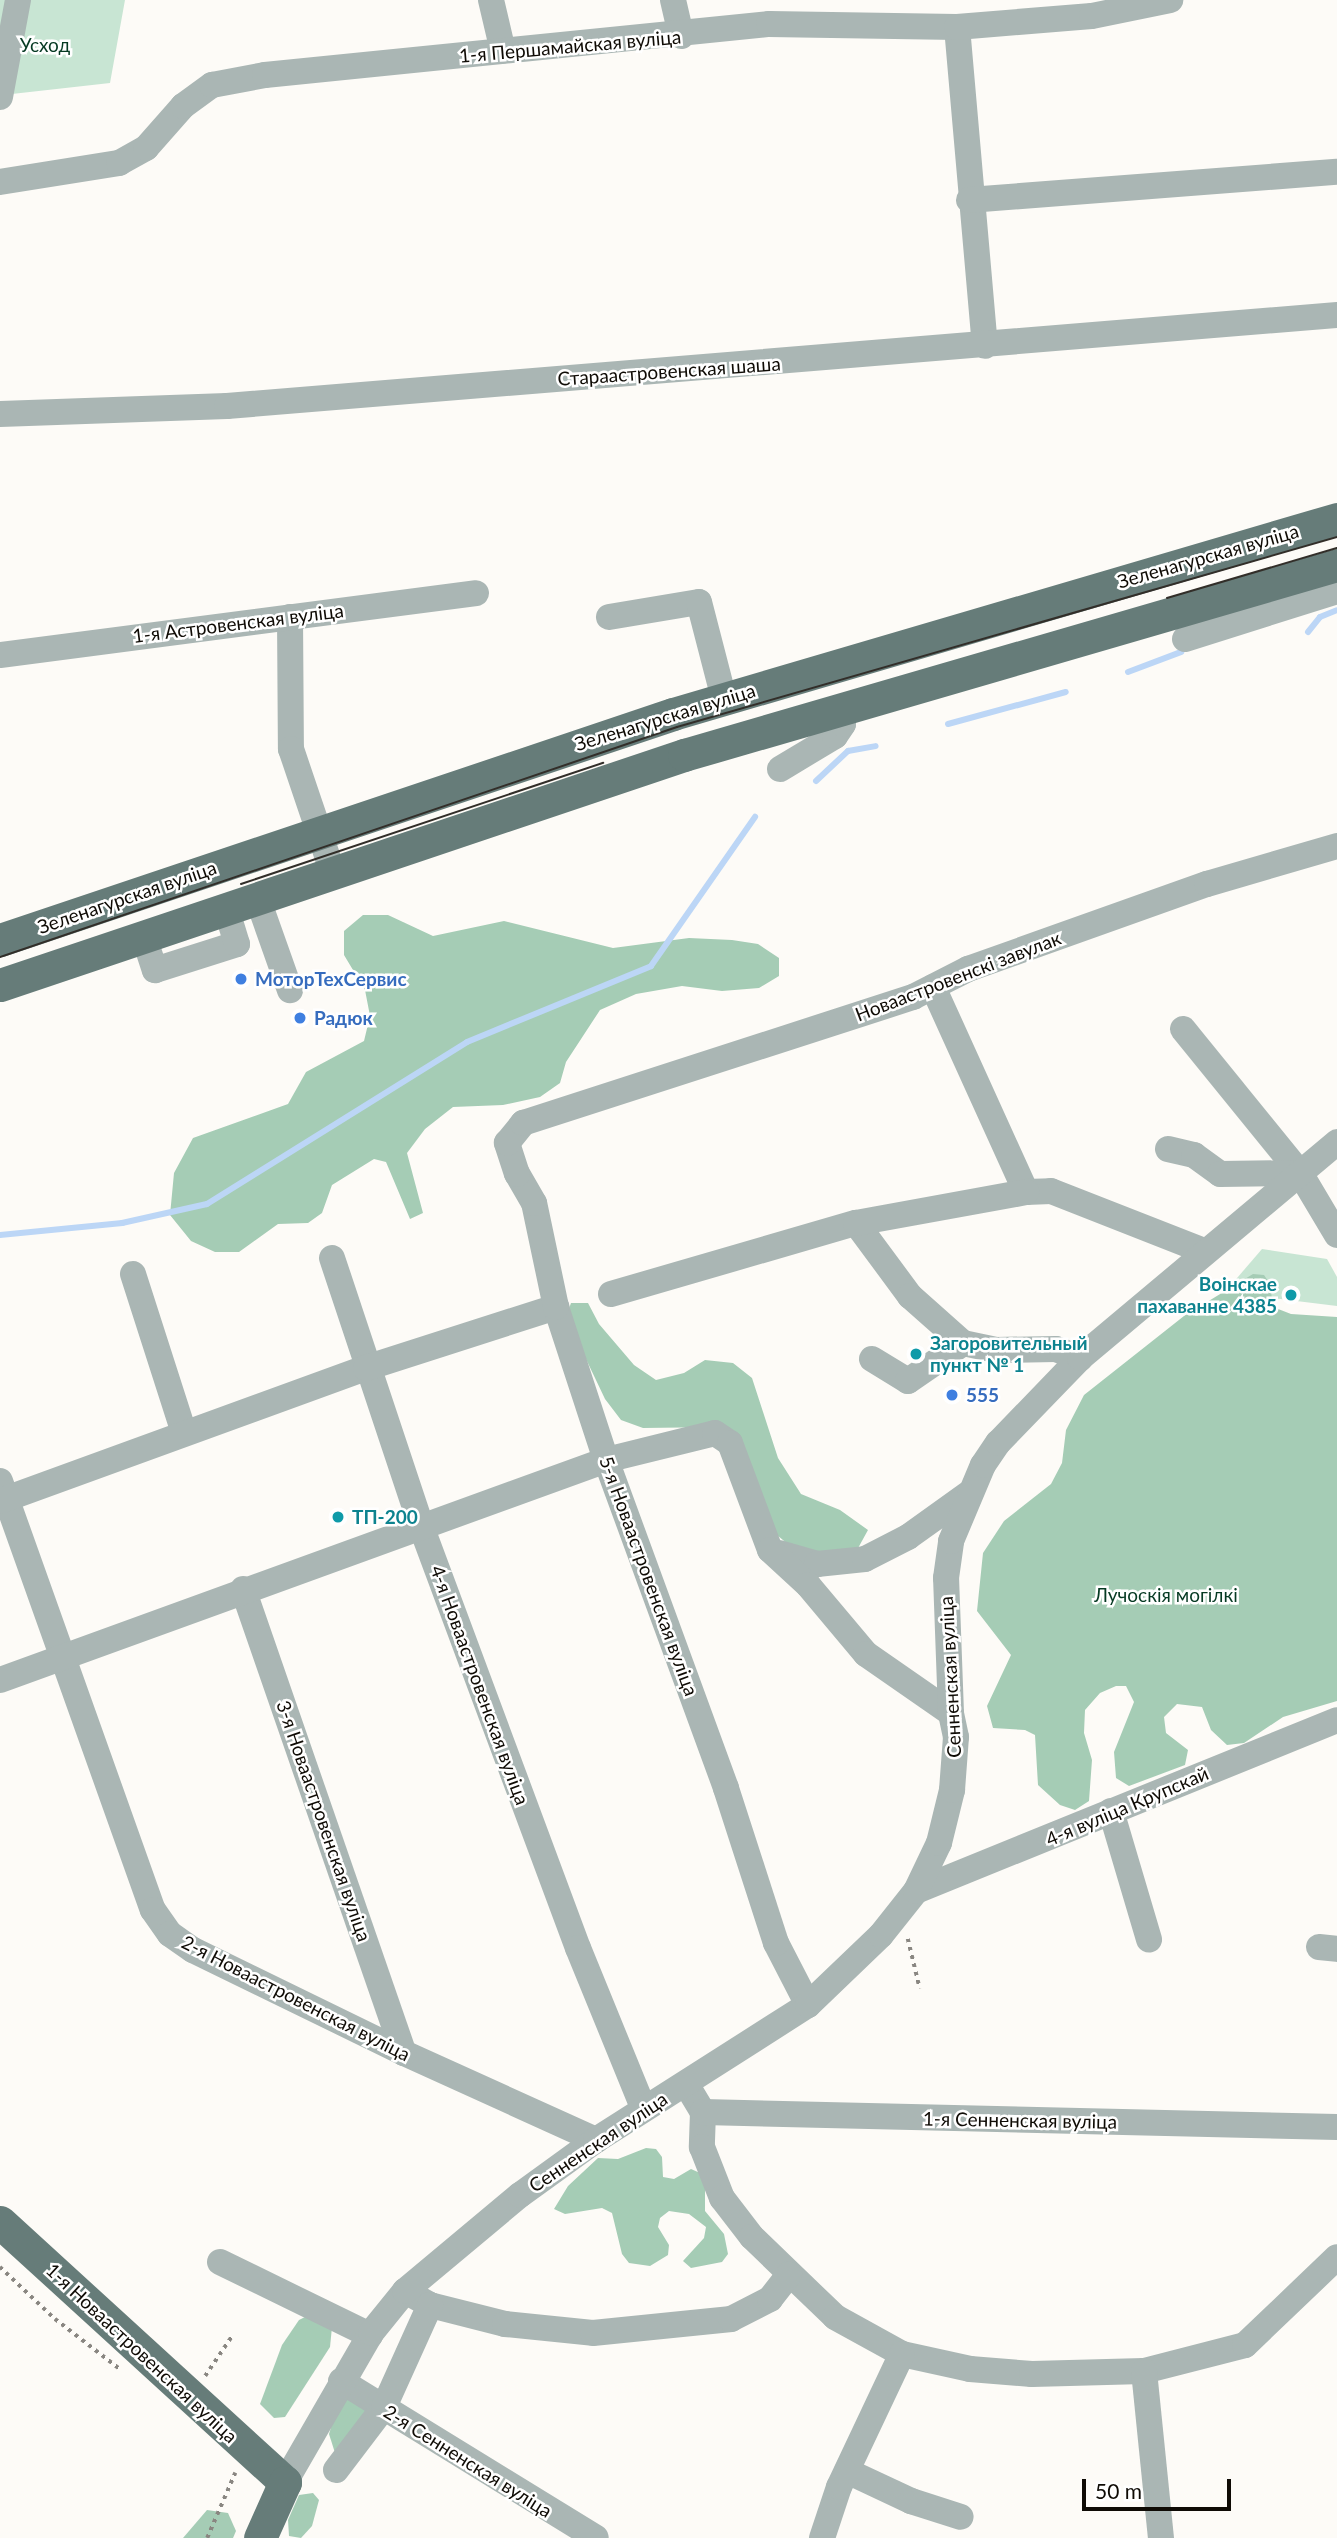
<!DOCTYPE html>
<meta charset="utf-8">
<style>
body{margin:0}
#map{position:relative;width:1337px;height:2538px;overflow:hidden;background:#fdfbf7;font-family:Lato,sans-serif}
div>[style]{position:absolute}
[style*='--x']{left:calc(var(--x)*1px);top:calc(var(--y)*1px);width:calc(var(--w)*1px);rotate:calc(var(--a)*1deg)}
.green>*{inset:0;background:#c8e5d3}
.forest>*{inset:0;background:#a5ccb5}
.stream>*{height:6px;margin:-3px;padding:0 3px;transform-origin:3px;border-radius:3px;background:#bcd6f6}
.path>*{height:3.5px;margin-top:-1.75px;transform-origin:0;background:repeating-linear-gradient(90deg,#898681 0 3.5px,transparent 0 8.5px)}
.minor>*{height:26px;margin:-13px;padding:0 13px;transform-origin:13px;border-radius:13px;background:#aab6b4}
.major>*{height:33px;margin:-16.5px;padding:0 16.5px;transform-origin:16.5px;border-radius:16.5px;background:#667c79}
.tram>*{height:2px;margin:-1px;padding:0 1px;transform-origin:1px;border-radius:1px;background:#322e29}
.dots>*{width:19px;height:19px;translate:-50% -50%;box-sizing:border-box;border:4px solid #fff;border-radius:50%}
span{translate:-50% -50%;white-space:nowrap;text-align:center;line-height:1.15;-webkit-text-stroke:5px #fff;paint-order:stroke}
.park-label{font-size:19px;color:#063a23}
.street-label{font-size:19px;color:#0f0b05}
.shop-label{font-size:19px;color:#366cbe;font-weight:700}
.left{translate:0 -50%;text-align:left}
.culture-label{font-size:19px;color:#0d838f;font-weight:700}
.right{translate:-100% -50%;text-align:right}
.scale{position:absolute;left:1082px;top:2479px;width:149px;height:32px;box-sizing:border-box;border:4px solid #0f0b05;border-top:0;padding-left:9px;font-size:21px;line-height:24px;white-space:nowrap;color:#0f0b05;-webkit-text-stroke:5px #fff;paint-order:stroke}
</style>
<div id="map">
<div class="green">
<div style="clip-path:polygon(0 0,125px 0,110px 83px,3px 95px,0 110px)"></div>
<div style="clip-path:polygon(1262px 1249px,1327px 1259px,1337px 1277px,1337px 1306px,1225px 1292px)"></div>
</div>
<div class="forest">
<div style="clip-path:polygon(363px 915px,388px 915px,433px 936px,504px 921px,613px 948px,689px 938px,732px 940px,758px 944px,779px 958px,779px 976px,759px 988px,722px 991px,682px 986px,636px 994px,600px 1010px,566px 1062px,560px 1083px,540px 1097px,503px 1105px,453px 1107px,425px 1129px,407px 1153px,423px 1213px,410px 1219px,386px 1162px,374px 1159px,332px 1185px,322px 1213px,308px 1223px,278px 1224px,239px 1252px,215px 1252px,191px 1241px,170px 1215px,174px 1173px,193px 1138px,288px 1104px,306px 1072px,364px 1041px,370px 1016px,365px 990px,344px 955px,344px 931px)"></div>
<div style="clip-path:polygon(1253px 1274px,1264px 1275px,1270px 1284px,1273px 1307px,1291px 1314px,1337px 1317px,1337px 1701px,1283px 1717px,1244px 1743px,1227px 1745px,1211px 1730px,1202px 1707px,1177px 1704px,1164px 1717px,1166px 1733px,1188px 1750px,1185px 1765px,1129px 1786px,1116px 1778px,1114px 1752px,1134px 1702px,1126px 1686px,1116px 1686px,1100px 1693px,1085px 1710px,1084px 1733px,1092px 1760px,1089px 1801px,1075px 1810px,1060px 1805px,1038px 1785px,1035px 1735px,1025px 1730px,993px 1728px,987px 1706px,1011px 1655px,977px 1611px,983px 1553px,1004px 1521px,1051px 1484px,1062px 1463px,1066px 1430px,1084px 1395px,1184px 1316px)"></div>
<div style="clip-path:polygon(571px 1303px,588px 1303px,599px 1324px,634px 1365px,656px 1380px,684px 1373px,705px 1360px,733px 1363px,752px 1378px,778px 1458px,801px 1494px,840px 1510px,868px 1530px,857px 1550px,837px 1556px,796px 1551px,777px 1535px,722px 1427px,643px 1428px,621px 1420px,605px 1399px,566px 1317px)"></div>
<div style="clip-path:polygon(646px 2148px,656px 2149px,662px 2157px,663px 2177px,674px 2179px,691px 2169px,700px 2173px,705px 2181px,705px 2211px,724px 2234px,728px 2254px,722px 2262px,691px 2268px,683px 2261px,704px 2238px,706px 2227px,689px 2214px,669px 2211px,660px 2218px,658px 2227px,669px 2245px,668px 2255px,650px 2266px,629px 2263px,622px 2254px,612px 2213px,602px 2208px,565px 2214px,554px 2209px,568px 2186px,598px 2158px,618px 2159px)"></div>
<div style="clip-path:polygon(309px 2315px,332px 2327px,330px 2347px,285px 2417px,274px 2418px,260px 2404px,282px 2345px,299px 2320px)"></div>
<div style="clip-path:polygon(347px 2395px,369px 2407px,336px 2456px,329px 2434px,337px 2408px)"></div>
<div style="clip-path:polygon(313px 2493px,319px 2500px,312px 2526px,301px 2538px,289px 2536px,288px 2520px,299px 2495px)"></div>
<div style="clip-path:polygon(207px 2510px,228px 2513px,236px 2531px,233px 2538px,183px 2538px)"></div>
</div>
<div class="stream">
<div style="--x:1308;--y:632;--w:19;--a:-51"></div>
<div style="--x:1320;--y:617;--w:18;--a:-22"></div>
<div style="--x:1128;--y:672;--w:57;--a:-20.7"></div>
<div style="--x:948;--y:724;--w:122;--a:-15.2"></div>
<div style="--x:816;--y:781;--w:44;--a:-43.2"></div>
<div style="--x:848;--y:751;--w:28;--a:-10"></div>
<div style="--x:0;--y:1235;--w:123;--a:-5.6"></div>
<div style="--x:122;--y:1223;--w:87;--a:-12.6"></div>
<div style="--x:207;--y:1204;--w:306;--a:-31.9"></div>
<div style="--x:467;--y:1042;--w:199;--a:-22.4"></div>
<div style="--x:651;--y:966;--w:182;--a:-55.1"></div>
</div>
<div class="path">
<div style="--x:908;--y:1939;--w:51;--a:76.5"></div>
<div style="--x:0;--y:2267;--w:76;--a:43.4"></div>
<div style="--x:55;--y:2319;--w:83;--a:37.7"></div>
<div style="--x:205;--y:2376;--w:48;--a:-56"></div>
<div style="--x:207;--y:2538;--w:71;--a:-66.7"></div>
</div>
<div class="minor">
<div style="--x:491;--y:0;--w:52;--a:76.8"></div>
<div style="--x:673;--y:0;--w:37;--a:77"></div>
<div style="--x:957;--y:27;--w:320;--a:85"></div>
<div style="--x:0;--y:97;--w:99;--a:-79.5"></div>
<div style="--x:0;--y:182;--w:121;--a:-9.1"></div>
<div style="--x:119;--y:163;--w:31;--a:-29"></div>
<div style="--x:146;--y:148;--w:56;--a:-48.6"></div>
<div style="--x:183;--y:106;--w:36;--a:-36"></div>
<div style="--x:212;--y:85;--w:54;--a:-10.7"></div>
<div style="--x:265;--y:75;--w:507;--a:-5.78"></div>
<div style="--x:769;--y:24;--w:188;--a:0.9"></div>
<div style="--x:957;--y:27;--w:135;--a:-4.7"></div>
<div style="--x:1092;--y:16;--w:80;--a:-11.6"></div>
<div style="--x:969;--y:200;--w:369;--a:-4.4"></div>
<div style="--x:0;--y:414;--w:227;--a:-2"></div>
<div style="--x:227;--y:406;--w:1114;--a:-4.69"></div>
<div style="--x:290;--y:617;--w:132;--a:89.6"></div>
<div style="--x:291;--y:749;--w:128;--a:71.3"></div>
<div style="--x:609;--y:617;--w:91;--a:-9.5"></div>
<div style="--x:699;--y:602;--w:100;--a:75.5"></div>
<div style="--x:1185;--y:639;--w:159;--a:-17.5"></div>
<div style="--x:0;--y:655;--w:480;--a:-7.4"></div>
<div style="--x:780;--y:769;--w:64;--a:-31"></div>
<div style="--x:835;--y:736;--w:14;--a:-56"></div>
<div style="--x:843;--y:724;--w:15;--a:-94"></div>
<div style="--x:257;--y:897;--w:99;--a:70.5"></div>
<div style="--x:144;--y:937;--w:35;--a:72"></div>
<div style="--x:155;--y:970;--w:86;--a:-17.6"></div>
<div style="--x:237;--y:944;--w:38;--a:-107"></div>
<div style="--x:933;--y:987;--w:225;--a:65.6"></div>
<div style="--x:1026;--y:1192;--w:25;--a:-2"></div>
<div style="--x:1051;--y:1191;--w:164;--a:21.4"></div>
<div style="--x:1183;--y:1029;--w:186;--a:50.9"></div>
<div style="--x:1300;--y:1173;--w:72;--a:59.2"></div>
<div style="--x:1168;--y:1149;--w:27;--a:13"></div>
<div style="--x:1194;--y:1155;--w:32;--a:36"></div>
<div style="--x:1220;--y:1174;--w:80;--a:-0.7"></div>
<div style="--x:856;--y:1223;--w:91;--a:53.5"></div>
<div style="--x:910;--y:1296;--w:71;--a:41.6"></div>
<div style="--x:963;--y:1343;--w:34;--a:12"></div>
<div style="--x:996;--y:1350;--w:60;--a:-1"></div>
<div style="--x:1056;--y:1349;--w:26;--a:21"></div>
<div style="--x:332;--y:1258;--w:282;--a:71.6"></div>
<div style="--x:421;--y:1526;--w:450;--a:69.6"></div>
<div style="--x:578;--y:1948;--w:172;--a:67.8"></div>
<div style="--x:133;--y:1274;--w:167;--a:72.2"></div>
<div style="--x:611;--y:1294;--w:255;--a:-16.2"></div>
<div style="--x:856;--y:1223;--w:173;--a:-10.3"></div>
<div style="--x:872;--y:1359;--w:42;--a:31.4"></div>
<div style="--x:908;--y:1381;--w:67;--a:-34.6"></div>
<div style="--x:0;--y:1481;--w:455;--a:70.4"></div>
<div style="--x:153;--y:1910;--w:29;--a:55"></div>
<div style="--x:170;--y:1934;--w:28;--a:35"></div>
<div style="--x:193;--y:1950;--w:235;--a:26"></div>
<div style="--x:404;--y:2053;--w:211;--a:24.4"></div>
<div style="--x:0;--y:1501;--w:389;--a:-20"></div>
<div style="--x:366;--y:1368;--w:200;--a:-17.8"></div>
<div style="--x:779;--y:1553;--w:40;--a:16"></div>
<div style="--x:817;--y:1564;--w:48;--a:-5.9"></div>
<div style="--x:865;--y:1559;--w:48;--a:-27.1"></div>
<div style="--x:908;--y:1537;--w:74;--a:-35.6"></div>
<div style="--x:243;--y:1589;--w:491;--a:70.9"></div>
<div style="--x:0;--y:1680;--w:645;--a:-19.95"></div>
<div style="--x:606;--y:1460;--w:112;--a:-13.9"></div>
<div style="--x:715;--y:1433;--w:18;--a:34"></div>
<div style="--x:730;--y:1443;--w:114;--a:69.5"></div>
<div style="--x:770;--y:1550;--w:52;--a:42.6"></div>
<div style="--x:808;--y:1585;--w:90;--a:50"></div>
<div style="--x:866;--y:1654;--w:103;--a:34.8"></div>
<div style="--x:1111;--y:1811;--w:134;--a:73.5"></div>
<div style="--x:916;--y:1891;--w:454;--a:-22.1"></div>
<div style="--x:1319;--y:1947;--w:18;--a:6"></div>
<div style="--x:808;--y:2005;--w:70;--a:-117.3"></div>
<div style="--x:776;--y:1943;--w:163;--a:-107.9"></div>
<div style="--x:726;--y:1788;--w:349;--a:-110.1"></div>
<div style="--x:606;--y:1460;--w:161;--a:-108.1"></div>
<div style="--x:556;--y:1307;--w:106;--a:-101.9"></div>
<div style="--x:534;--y:1203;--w:34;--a:-120"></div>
<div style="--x:517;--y:1174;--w:33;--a:-108"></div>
<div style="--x:507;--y:1143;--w:26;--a:-51"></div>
<div style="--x:523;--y:1123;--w:410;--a:-17.9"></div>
<div style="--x:913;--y:997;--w:62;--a:-27"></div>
<div style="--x:968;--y:969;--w:254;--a:-19.6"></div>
<div style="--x:1207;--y:884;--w:135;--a:-16.3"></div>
<div style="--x:686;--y:2084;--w:33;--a:59"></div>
<div style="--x:703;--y:2112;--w:35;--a:92"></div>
<div style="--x:702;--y:2147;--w:55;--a:68.6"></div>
<div style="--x:722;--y:2198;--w:49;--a:52.4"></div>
<div style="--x:752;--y:2237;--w:115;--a:43.9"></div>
<div style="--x:835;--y:2317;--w:77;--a:28.9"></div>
<div style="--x:902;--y:2354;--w:70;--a:12.4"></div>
<div style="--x:970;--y:2369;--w:62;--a:4.6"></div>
<div style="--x:1032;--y:2374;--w:112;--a:-1.5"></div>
<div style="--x:1144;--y:2371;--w:104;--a:-14.4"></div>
<div style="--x:1245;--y:2345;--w:127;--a:-43.7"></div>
<div style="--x:703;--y:2112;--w:634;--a:1.36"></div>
<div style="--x:220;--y:2262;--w:167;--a:26"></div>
<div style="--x:405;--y:2291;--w:29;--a:29"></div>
<div style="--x:430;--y:2305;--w:77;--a:14.2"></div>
<div style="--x:505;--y:2324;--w:88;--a:5.8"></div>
<div style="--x:593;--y:2333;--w:139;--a:-5.8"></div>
<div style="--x:731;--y:2319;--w:44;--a:-27.1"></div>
<div style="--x:770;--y:2299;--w:31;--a:-52"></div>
<div style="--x:1144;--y:2371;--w:168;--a:84.2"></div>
<div style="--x:341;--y:2381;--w:299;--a:31.6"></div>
<div style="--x:336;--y:2470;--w:79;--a:-52.7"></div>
<div style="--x:384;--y:2407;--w:112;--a:-65.7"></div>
<div style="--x:847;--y:2471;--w:71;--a:25.1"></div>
<div style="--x:911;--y:2501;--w:52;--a:17.7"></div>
<div style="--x:285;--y:2482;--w:172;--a:-60"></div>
<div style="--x:371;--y:2333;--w:54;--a:-51"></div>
<div style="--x:405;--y:2291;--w:150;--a:-39.9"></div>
<div style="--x:520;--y:2195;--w:94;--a:-35.9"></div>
<div style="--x:596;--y:2140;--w:251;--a:-32.5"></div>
<div style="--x:808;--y:2005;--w:101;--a:-43.8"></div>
<div style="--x:881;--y:1935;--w:56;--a:-51.5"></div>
<div style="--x:916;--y:1891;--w:53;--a:-64.4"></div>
<div style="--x:939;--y:1843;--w:55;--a:-76.2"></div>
<div style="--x:952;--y:1790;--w:53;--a:-85.7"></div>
<div style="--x:956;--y:1737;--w:25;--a:-102"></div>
<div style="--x:951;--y:1713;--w:135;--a:-92.1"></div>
<div style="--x:946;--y:1578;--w:37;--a:-82"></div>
<div style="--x:951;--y:1541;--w:82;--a:-67.2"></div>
<div style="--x:983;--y:1465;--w:27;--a:-56"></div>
<div style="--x:998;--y:1443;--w:118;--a:-46"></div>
<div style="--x:1080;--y:1358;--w:336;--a:-40"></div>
<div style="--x:822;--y:2538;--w:54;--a:-71.6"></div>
<div style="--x:839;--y:2487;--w:147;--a:-64.7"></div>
</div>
<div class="major">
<div style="--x:0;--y:940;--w:710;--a:-18.56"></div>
<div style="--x:673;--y:714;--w:692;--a:-16.37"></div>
<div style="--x:0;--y:985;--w:722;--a:-18.59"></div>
<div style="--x:684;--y:755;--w:680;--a:-16.22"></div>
<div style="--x:0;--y:2222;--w:386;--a:42.4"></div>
<div style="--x:285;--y:2482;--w:61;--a:114.1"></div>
</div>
<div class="tram">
<div style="--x:1167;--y:598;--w:177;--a:-16.4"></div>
<div style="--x:241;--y:884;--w:382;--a:-18.5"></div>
<div style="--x:0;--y:957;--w:715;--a:-18.76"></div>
<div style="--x:677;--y:727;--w:687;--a:-16.06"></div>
</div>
<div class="dots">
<div style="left:241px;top:979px;background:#3f7fe0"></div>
<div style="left:300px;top:1018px;background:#3f7fe0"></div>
<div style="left:1291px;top:1295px;background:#0f9aa8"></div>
<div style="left:916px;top:1354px;background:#0f9aa8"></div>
<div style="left:952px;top:1395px;background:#3f7fe0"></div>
<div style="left:338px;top:1517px;background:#0f9aa8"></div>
</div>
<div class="park-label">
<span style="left:45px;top:45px">Усход</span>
<span style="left:1166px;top:1595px">Лучоскія могілкі</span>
</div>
<div class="street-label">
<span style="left:570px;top:46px;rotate:-5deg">1-я Першамайская вуліца</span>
<span style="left:669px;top:371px;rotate:-4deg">Стараастровенская шаша</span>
<span style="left:1208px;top:556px;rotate:-16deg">Зеленагурская вуліца</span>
<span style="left:238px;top:623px;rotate:-7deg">1-я Астровенская вуліца</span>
<span style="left:665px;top:717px;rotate:-17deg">Зеленагурская вуліца</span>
<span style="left:127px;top:897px;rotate:-19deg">Зеленагурская вуліца</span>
<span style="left:958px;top:976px;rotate:-21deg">Новаастровенскі завулак</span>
<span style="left:649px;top:1576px;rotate:70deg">5-я Новаастровенская вуліца</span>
<span style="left:950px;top:1677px;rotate:-93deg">Сенненская вуліца</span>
<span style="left:480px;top:1685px;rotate:70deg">4-я Новаастровенская вуліца</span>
<span style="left:1127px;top:1806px;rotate:-23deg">4-я вуліца Крупскай</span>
<span style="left:324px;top:1821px;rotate:71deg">3-я Новаастровенская вуліца</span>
<span style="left:296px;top:1998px;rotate:27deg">2-я Новаастровенская вуліца</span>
<span style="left:1020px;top:2120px;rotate:1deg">1-я Сенненская вуліца</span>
<span style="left:598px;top:2142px;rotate:-34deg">Сенненская вуліца</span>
<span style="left:142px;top:2353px;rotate:43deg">1-я Новаастровенская вуліца</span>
<span style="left:468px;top:2461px;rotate:32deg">2-я Сенненская вуліца</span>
</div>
<div class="shop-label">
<span class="left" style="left:255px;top:979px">МоторТехСервис</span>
<span class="left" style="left:314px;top:1018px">Радюк</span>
<span class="left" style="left:966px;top:1395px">555</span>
</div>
<div class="culture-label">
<span class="right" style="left:1277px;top:1295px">Воінскае<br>пахаванне 4385</span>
<span class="left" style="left:930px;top:1354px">Загоровительный<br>пункт № 1</span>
<span class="left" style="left:352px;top:1517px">ТП-200</span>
</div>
<div class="scale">50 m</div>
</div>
